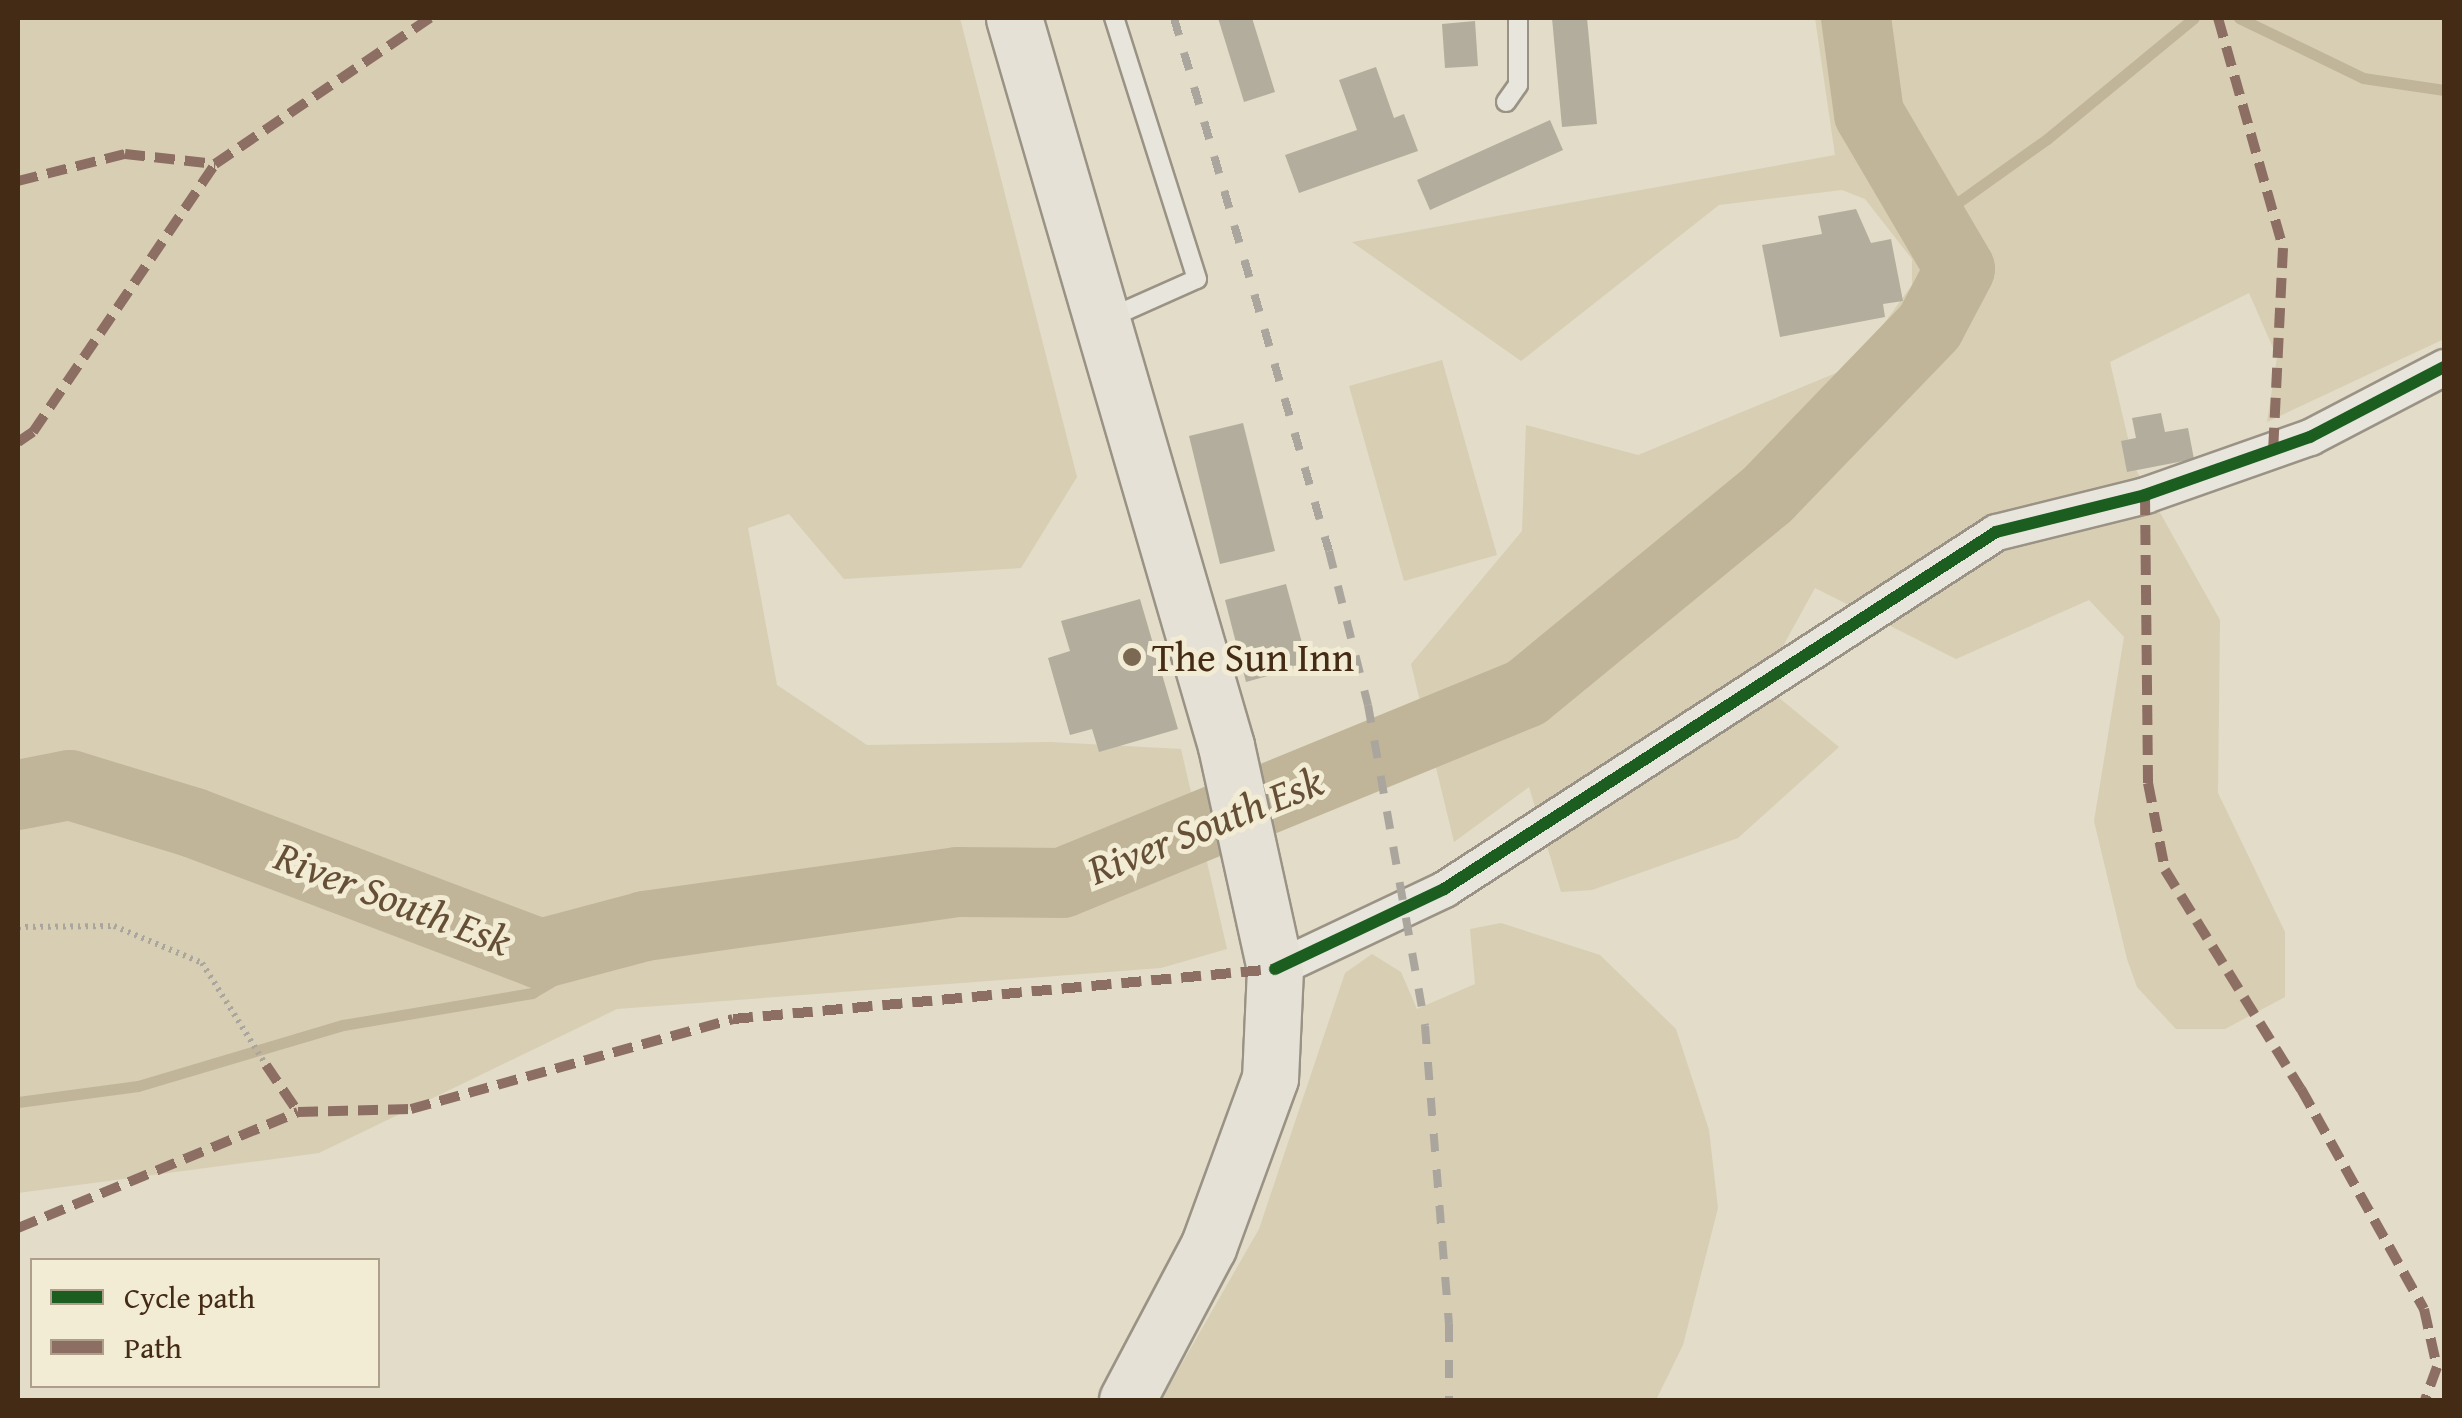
<!DOCTYPE html>
<style>
body{margin:0}
#map{position:relative;width:2462px;height:1418px;overflow:hidden;background:#e2dcc8;font-family:"Gentium Book Plus",serif}
div>[style]{position:absolute}
[style*='--x']{left:calc(var(--x)*1px);top:calc(var(--y)*1px);width:calc(var(--w)*1px);rotate:calc(var(--a)*1deg)}
.green>*{inset:0;background:#d8ceb3}
.stream>*{height:11px;margin:-5.5px;padding:0 5.5px;transform-origin:5.5px;border-radius:5.5px;background:#c1b599}
.river>*{height:70px;margin:-35px;padding:0 35px;transform-origin:35px;border-radius:35px;background:#c1b599}
.building>*{inset:0;background:#b3ad9e}
.path>*{height:6px;margin-top:-3px;transform-origin:0;background:repeating-linear-gradient(90deg,#aba69d 0 2.5px,transparent 0 7.5px)}
.roads{filter:drop-shadow(2px 0 #9a9385) drop-shadow(-2px 0 #9a9385) drop-shadow(0 2px #9a9385) drop-shadow(0 -2px #9a9385)}
.lane>*{height:18px;margin:-9px;padding:0 9px;transform-origin:9px;border-radius:9px;background:#e8e5dc}
.street>*{height:35px;margin:-17.5px;padding:0 17.5px;transform-origin:17.5px;border-radius:17.5px;background:#e8e5dc}
.primary>*{height:55px;margin:-27.5px;padding:0 27.5px;transform-origin:27.5px;border-radius:27.5px;background:#e5e1d6}
.rail>*{height:8px;margin-top:-4px;transform-origin:0;background:repeating-linear-gradient(90deg,#aba69d 0 18px,transparent 0 36px)}
.quiet>*{height:10px;margin-top:-5px;transform-origin:0;background:repeating-linear-gradient(90deg,#8d6e63 0 20px,transparent 0 30px)}
.cycleway>*{height:12px;margin:-6px;padding:0 6px;transform-origin:6px;border-radius:6px;background:#1b5e20}
.dots>*{width:28px;height:28px;translate:-50% -50%;box-sizing:border-box;border:5px solid #f3ecd5;border-radius:50%}
span{translate:-50% -50%;white-space:nowrap;text-align:center;line-height:1.15;-webkit-text-stroke:10px #f3ecd5;paint-order:stroke}
.poi-label{font-size:40px;color:#432b16}
.left{translate:0 -50%;text-align:left}
.water-label{font-size:42px;color:#654f37;font-style:italic}
.frame{position:absolute;inset:0;border:20px solid #432b16;pointer-events:none}
.legend{position:absolute;left:30px;top:1258px;width:350px;height:130px;box-sizing:border-box;background:#f3ecd5;border:2px solid #ad9f89;margin:0;padding:12px 18px;list-style:none;font-size:30px;color:#432b16}
.legend li{display:flex;align-items:center;gap:20px;height:50px}
.legend b{width:50px;border:2px solid #ad9f89}
</style>
<div id="map">
<div class="green">
<div style="clip-path:polygon(18px 18px,960px 18px,1077px 477px,1021px 568px,844px 579px,789px 514px,748px 528px,777px 685px,867px 745px,1051px 742px,1181px 749px,1227px 949px,1161px 968px,617px 1009px,319px 1153px,18px 1193px)"></div>
<div style="clip-path:polygon(1815px 18px,2444px 18px,2444px 339px,2267px 422px,2277px 357px,2249px 293px,2110px 362px,2135px 468px,2220px 620px,2218px 793px,2285px 932px,2285px 997px,2225px 1029px,2176px 1029px,2137px 987px,2127px 959px,2094px 821px,2124px 637px,2089px 600px,1956px 659px,1815px 588px,1762px 684px,1839px 747px,1738px 838px,1592px 890px,1561px 892px,1529px 787px,1454px 842px,1411px 664px,1522px 531px,1526px 425px,1638px 455px,1853px 366px,1912px 285px,1912px 259px,1865px 199px,1842px 190px,1719px 205px,1521px 361px,1352px 242px,1835px 155px)"></div>
<div style="clip-path:polygon(1442px 360px,1497px 555px,1404px 581px,1349px 386px)"></div>
<div style="clip-path:polygon(1501px 923px,1600px 955px,1676px 1029px,1709px 1130px,1718px 1208px,1683px 1345px,1656px 1400px,1161px 1400px,1259px 1229px,1345px 973px,1372px 954px,1401px 972px,1417px 1009px,1475px 984px,1470px 929px)"></div>
</div>
<div class="stream">
<div style="--x:2239;--y:18;--w:138;--a:25.8"></div>
<div style="--x:2363;--y:78;--w:82;--a:8.4"></div>
<div style="--x:1932;--y:221;--w:141;--a:-35.5"></div>
<div style="--x:2047;--y:139;--w:190;--a:-39.5"></div>
<div style="--x:18;--y:1102;--w:121;--a:-7.6"></div>
<div style="--x:138;--y:1086;--w:214;--a:-16.6"></div>
<div style="--x:343;--y:1025;--w:192;--a:-9.6"></div>
<div style="--x:532;--y:993;--w:131;--a:-30.7"></div>
</div>
<div class="river">
<div style="--x:18;--y:795;--w:53;--a:-10.9"></div>
<div style="--x:70;--y:785;--w:130;--a:17"></div>
<div style="--x:194;--y:823;--w:370;--a:20.7"></div>
<div style="--x:540;--y:954;--w:109;--a:-14.9"></div>
<div style="--x:645;--y:926;--w:315;--a:-8"></div>
<div style="--x:957;--y:882;--w:105;--a:0.5"></div>
<div style="--x:1062;--y:883;--w:501;--a:-22.27"></div>
<div style="--x:1526;--y:693;--w:313;--a:-39.4"></div>
<div style="--x:1768;--y:494;--w:233;--a:-46"></div>
<div style="--x:1930;--y:326;--w:64;--a:-62.2"></div>
<div style="--x:1960;--y:269;--w:180;--a:-120.4"></div>
<div style="--x:1869;--y:114;--w:97;--a:-97.7"></div>
</div>
<div class="building">
<div style="clip-path:polygon(1218px 18px,1252px 18px,1275px 92px,1244px 102px)"></div>
<div style="clip-path:polygon(1552px 18px,1587px 18px,1597px 124px,1562px 127px)"></div>
<div style="clip-path:polygon(1475px 21px,1478px 66px,1445px 68px,1442px 24px)"></div>
<div style="clip-path:polygon(1376px 67px,1394px 118px,1404px 114px,1418px 151px,1299px 193px,1285px 155px,1357px 130px,1339px 80px)"></div>
<div style="clip-path:polygon(1550px 120px,1563px 150px,1430px 210px,1417px 180px)"></div>
<div style="clip-path:polygon(1856px 209px,1871px 243px,1891px 239px,1903px 301px,1883px 304px,1885px 317px,1780px 337px,1762px 245px,1822px 234px,1818px 216px)"></div>
<div style="clip-path:polygon(2161px 413px,2165px 432px,2188px 428px,2194px 459px,2127px 472px,2121px 441px,2136px 438px,2132px 418px)"></div>
<div style="clip-path:polygon(1243px 423px,1275px 551px,1220px 564px,1189px 436px)"></div>
<div style="clip-path:polygon(1286px 584px,1308px 665px,1246px 682px,1225px 600px)"></div>
<div style="clip-path:polygon(1140px 599px,1178px 729px,1099px 752px,1092px 729px,1070px 735px,1048px 658px,1070px 651px,1061px 621px)"></div>
</div>
<div class="path">
<div style="--x:18;--y:927;--w:96;--a:-0.6"></div>
<div style="--x:114;--y:926;--w:95;--a:22.8"></div>
<div style="--x:202;--y:963;--w:120;--a:57.9"></div>
</div>
<div class="roads">
<div class="lane">
<div style="--x:1506;--y:102;--w:21;--a:-55"></div>
<div style="--x:1518;--y:85;--w:67;--a:-90"></div>
<div style="--x:1107;--y:319;--w:98;--a:-24"></div>
<div style="--x:1197;--y:279;--w:274;--a:-107.6"></div>
</div>
<div class="street">
<div style="--x:1275;--y:969;--w:187;--a:-25.3"></div>
<div style="--x:1444;--y:889;--w:657;--a:-32.89"></div>
<div style="--x:1996;--y:532;--w:154;--a:-13.9"></div>
<div style="--x:2145;--y:495;--w:175;--a:-19.4"></div>
<div style="--x:2310;--y:437;--w:151;--a:-27.6"></div>
</div>
<div class="primary">
<div style="--x:1014;--y:18;--w:758;--a:73.76"></div>
<div style="--x:1226;--y:746;--w:228;--a:77.6"></div>
<div style="--x:1275;--y:969;--w:109;--a:92.6"></div>
<div style="--x:1270;--y:1078;--w:180;--a:110.1"></div>
<div style="--x:1208;--y:1247;--w:173;--a:117.9"></div>
</div>
</div>
<div class="rail">
<div style="--x:1174;--y:18;--w:555;--a:73.79"></div>
<div style="--x:1329;--y:551;--w:159;--a:75.8"></div>
<div style="--x:1368;--y:705;--w:326;--a:79.9"></div>
<div style="--x:1425;--y:1026;--w:299;--a:85.4"></div>
<div style="--x:1449;--y:1324;--w:76;--a:90"></div>
</div>
<div class="quiet">
<div style="--x:2218;--y:18;--w:239;--a:74.2"></div>
<div style="--x:2283;--y:248;--w:202;--a:92.8"></div>
<div style="--x:18;--y:181;--w:110;--a:-14.2"></div>
<div style="--x:125;--y:154;--w:91;--a:6.3"></div>
<div style="--x:215;--y:164;--w:260;--a:-34.2"></div>
<div style="--x:18;--y:442;--w:18;--a:-34"></div>
<div style="--x:33;--y:432;--w:324;--a:-55.8"></div>
<div style="--x:2145;--y:495;--w:288;--a:89.4"></div>
<div style="--x:2148;--y:783;--w:89;--a:78.9"></div>
<div style="--x:2165;--y:870;--w:258;--a:58.2"></div>
<div style="--x:2301;--y:1089;--w:252;--a:60.8"></div>
<div style="--x:2424;--y:1309;--w:59;--a:77.4"></div>
<div style="--x:2437;--y:1367;--w:35;--a:110"></div>
<div style="--x:266;--y:1065;--w:57;--a:55.8"></div>
<div style="--x:298;--y:1112;--w:113;--a:-1.5"></div>
<div style="--x:411;--y:1109;--w:334;--a:-15.6"></div>
<div style="--x:733;--y:1019;--w:544;--a:-5.27"></div>
<div style="--x:18;--y:1228;--w:303;--a:-22.5"></div>
</div>
<div class="cycleway">
<div style="--x:1275;--y:969;--w:187;--a:-25.3"></div>
<div style="--x:1444;--y:889;--w:657;--a:-32.89"></div>
<div style="--x:1996;--y:532;--w:154;--a:-13.9"></div>
<div style="--x:2145;--y:495;--w:175;--a:-19.4"></div>
<div style="--x:2310;--y:437;--w:151;--a:-27.6"></div>
</div>
<div class="dots">
<div style="left:1132px;top:657px;background:#7b6954"></div>
</div>
<div class="poi-label">
<span class="left" style="left:1152px;top:657px">The Sun Inn</span>
</div>
<div class="water-label">
<span style="left:1205px;top:825px;rotate:-22deg">River South Esk</span>
<span style="left:393px;top:898px;rotate:21deg">River South Esk</span>
</div>
<div class="frame"></div>
<ul class="legend">
<li><b style="height:12px;background:#1b5e20"></b>Cycle path</li>
<li><b style="height:12px;background:#8d6e63"></b>Path</li>
</ul>
</div>
